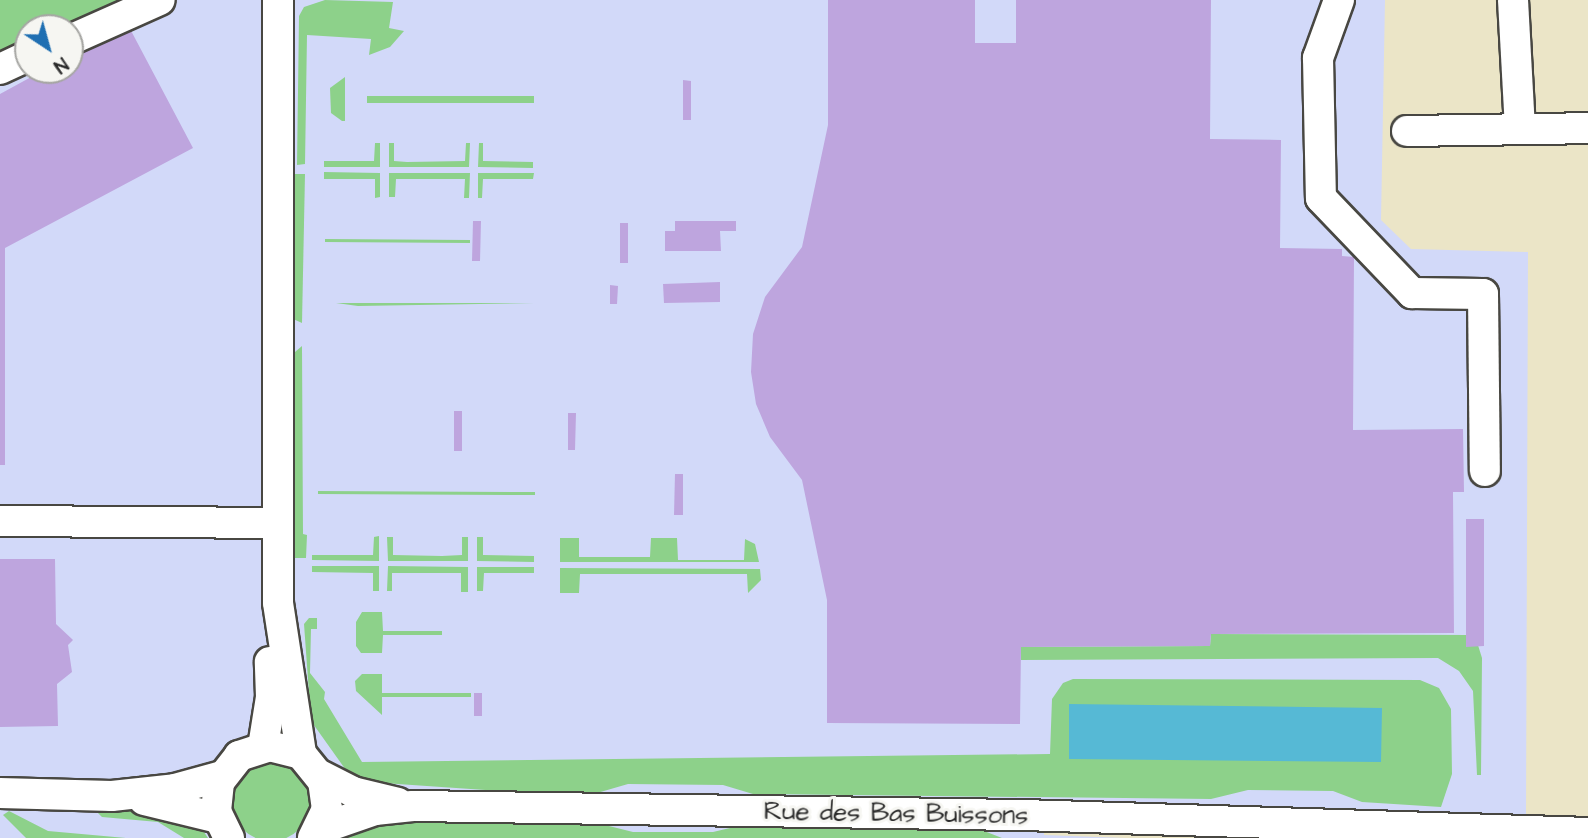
<!DOCTYPE html>
<style>
body{margin:0}
#map{position:relative;width:1588px;height:838px;overflow:hidden;background:#ebe5c7;font-family:"Architects Daughter",sans-serif}
div>[style]{position:absolute}
[style*='--x']{left:calc(var(--x)*1px);top:calc(var(--y)*1px);width:calc(var(--w)*1px);rotate:calc(var(--a)*1deg)}
.built>*{inset:0;background:#d2d9f9}
.green>*{inset:0;background:#8dd18a}
.round{border-radius:50%}
.water>*{inset:0;background:#56b9d5}
.building>*{inset:0;background:#bea5de}
.roads{filter:drop-shadow(2px 0 #484742) drop-shadow(-2px 0 #484742) drop-shadow(0 2px #484742) drop-shadow(0 -2px #484742)}
.minor>*{height:30px;margin:-15px;padding:0 15px;transform-origin:15px;border-radius:15px;background:#fff}
span{translate:-50% -50%;white-space:nowrap;text-align:center;line-height:1.15;-webkit-text-stroke:6px #f6f6f2;paint-order:stroke}
.street-label{font-size:26px;color:#2b2b2b}
.north{position:absolute;left:14px;top:14px;width:70px;height:70px;box-sizing:border-box;background:#f6f6f2;border:2px solid #a5a5a2;border-radius:50%;rotate:144deg;font-size:19px;font-weight:700;line-height:28px;text-align:center;color:#2b2b2b}
.north::after{content:'';display:block;margin:auto;width:24px;height:32px;background:#1f6fb2;clip-path:polygon(50% 0,100% 100%,50% 72%,0 100%)}
</style>
<div id="map">
<div class="built">
<div style="clip-path:polygon(evenodd,0 0,1385px 0,1381px 220px,1411px 249px,1528px 252px,1526px 818px,1044px 804px,1044px 835px,1125px 838px,0 838px,0 0,28px 28px,70px 28px,70px 70px,28px 70px,28px 28px)"></div>
</div>
<div class="green">
<div style="clip-path:polygon(0 0,145px 0,62px 28px,28px 28px,28px 45px,0 60px)"></div>
<div style="clip-path:polygon(325px 0,393px 2px,389px 28px,404px 31px,390px 47px,369px 55px,371px 39px,307px 35px,305px 164px,297px 165px,299px 16px,304px 7px)"></div>
<div style="clip-path:polygon(345px 77px,345px 121px,342px 121px,331px 113px,330px 88px)"></div>
<div style="clip-path:polygon(367px 96px,534px 96px,534px 103px,367px 103px)"></div>
<div style="clip-path:polygon(375px 143px,380px 143px,380px 167px,324px 167px,324px 161px,374px 161px)"></div>
<div style="clip-path:polygon(389px 143px,394px 143px,394px 161px,407px 162px,465px 161px,466px 143px,470px 143px,469px 167px,389px 167px)"></div>
<div style="clip-path:polygon(479px 143px,483px 143px,483px 161px,533px 162px,533px 168px,478px 167px)"></div>
<div style="clip-path:polygon(324px 172px,380px 173px,380px 197px,375px 198px,375px 179px,324px 179px)"></div>
<div style="clip-path:polygon(389px 173px,470px 173px,469px 198px,464px 198px,465px 179px,396px 179px,395px 197px,389px 197px)"></div>
<div style="clip-path:polygon(478px 173px,534px 173px,533px 179px,483px 179px,482px 198px,478px 198px)"></div>
<div style="clip-path:polygon(291px 174px,305px 174px,302px 323px,291px 318px)"></div>
<div style="clip-path:polygon(325px 239px,470px 240px,470px 243px,325px 242px)"></div>
<div style="clip-path:polygon(336px 303px,534px 303px,358px 306px)"></div>
<div style="clip-path:polygon(302px 346px,303px 534px,307px 535px,306px 558px,293px 558px,288px 519px,288px 358px)"></div>
<div style="clip-path:polygon(318px 491px,535px 492px,535px 495px,318px 494px)"></div>
<div style="clip-path:polygon(379px 536px,379px 561px,312px 560px,312px 555px,373px 555px,374px 537px)"></div>
<div style="clip-path:polygon(387px 537px,393px 537px,393px 555px,442px 556px,462px 555px,462px 537px,468px 537px,468px 561px,388px 561px)"></div>
<div style="clip-path:polygon(477px 537px,483px 537px,483px 555px,534px 556px,534px 562px,477px 561px)"></div>
<div style="clip-path:polygon(560px 538px,579px 538px,579px 557px,650px 557px,651px 538px,677px 538px,678px 560px,744px 560px,745px 539px,755px 544px,759px 562px,560px 562px)"></div>
<div style="clip-path:polygon(312px 566px,379px 566px,379px 591px,373px 591px,373px 573px,312px 572px)"></div>
<div style="clip-path:polygon(388px 566px,468px 567px,468px 592px,461px 592px,461px 573px,392px 573px,392px 591px,387px 591px)"></div>
<div style="clip-path:polygon(477px 567px,534px 567px,534px 573px,484px 573px,483px 591px,477px 591px)"></div>
<div style="clip-path:polygon(560px 568px,760px 569px,761px 580px,748px 593px,747px 574px,580px 574px,579px 593px,560px 593px)"></div>
<div style="clip-path:polygon(362px 612px,382px 612px,383px 631px,442px 631px,442px 635px,383px 635px,382px 653px,361px 653px,356px 646px,356px 622px)"></div>
<div style="clip-path:polygon(309px 618px,317px 618px,317px 629px,311px 629px,310px 673px,325px 692px,324px 699px,362px 762px,1050px 754px,1052px 699px,1063px 683px,1073px 679px,1420px 680px,1439px 688px,1451px 709px,1452px 774px,1441px 807px,1362px 802px,1333px 791px,1248px 790px,1211px 799px,753px 794px,723px 785px,628px 784px,597px 793px,500px 791px,383px 783px,348px 773px,311px 721px,304px 624px)"></div>
<div style="clip-path:polygon(1211px 634px,1468px 635px,1477px 642px,1482px 658px,1481px 775px,1477px 775px,1473px 691px,1459px 671px,1438px 658px,1021px 660px,1021px 647px,1210px 646px)"></div>
<div style="clip-path:polygon(362px 674px,382px 674px,382px 693px,471px 693px,471px 697px,382px 697px,382px 715px,356px 691px,355px 681px)"></div>
<div class="round" style="left:231px;top:761px;width:80px;height:80px"></div>
<div style="clip-path:polygon(93px 808px,150px 812px,202px 829px,208px 838px,184px 838px,158px 822px,102px 817px)"></div>
<div style="clip-path:polygon(9px 811px,48px 831px,126px 838px,26px 838px,3px 815px)"></div>
<div style="clip-path:polygon(380px 820px,597px 823px,633px 832px,713px 832px,747px 824px,979px 829px,1002px 838px,336px 838px)"></div>
</div>
<div class="water">
<div style="clip-path:polygon(1069px 704px,1382px 708px,1381px 762px,1069px 759px)"></div>
</div>
<div class="building">
<div style="clip-path:polygon(828px 0,975px 0,975px 43px,1016px 43px,1016px 0,1211px 0,1210px 139px,1281px 140px,1280px 248px,1342px 249px,1342px 256px,1354px 257px,1353px 430px,1463px 429px,1464px 492px,1453px 492px,1454px 633px,1211px 634px,1210px 646px,1021px 647px,1020px 724px,827px 723px,827px 600px,802px 480px,770px 437px,756px 404px,751px 372px,753px 334px,765px 297px,802px 247px,828px 125px)"></div>
<div style="clip-path:polygon(128px 25px,193px 148px,5px 248px,5px 465px,0 465px,0 94px,44px 70px,70px 70px,70px 56px)"></div>
<div style="clip-path:polygon(683px 80px,691px 81px,691px 120px,683px 120px)"></div>
<div style="clip-path:polygon(473px 221px,481px 221px,480px 261px,472px 261px)"></div>
<div style="clip-path:polygon(675px 221px,736px 221px,736px 231px,720px 231px,721px 251px,665px 251px,665px 231px,675px 231px)"></div>
<div style="clip-path:polygon(620px 223px,628px 223px,628px 263px,620px 263px)"></div>
<div style="clip-path:polygon(720px 282px,720px 302px,664px 303px,663px 284px)"></div>
<div style="clip-path:polygon(610px 285px,618px 286px,617px 304px,610px 304px)"></div>
<div style="clip-path:polygon(454px 411px,462px 411px,462px 451px,454px 451px)"></div>
<div style="clip-path:polygon(568px 413px,576px 413px,575px 450px,568px 450px)"></div>
<div style="clip-path:polygon(675px 474px,683px 474px,683px 515px,674px 515px)"></div>
<div style="clip-path:polygon(1466px 519px,1484px 519px,1484px 646px,1466px 647px)"></div>
<div style="clip-path:polygon(0 559px,55px 559px,56px 624px,73px 640px,68px 645px,72px 672px,57px 684px,58px 726px,0 727px)"></div>
<div style="clip-path:polygon(474px 693px,482px 693px,482px 716px,474px 716px)"></div>
</div>
<div class="roads">
<div class="minor">
<div style="--x:278;--y:0;--w:603;--a:90"></div>
<div style="--x:278;--y:603;--w:153;--a:81.3"></div>
<div style="--x:1339;--y:0;--w:62;--a:109.9"></div>
<div style="--x:1318;--y:58;--w:140;--a:88.8"></div>
<div style="--x:1321;--y:198;--w:132;--a:46.2"></div>
<div style="--x:1412;--y:293;--w:71;--a:0.8"></div>
<div style="--x:1483;--y:294;--w:177;--a:89.4"></div>
<div style="--x:1513;--y:0;--w:129;--a:86.9"></div>
<div style="--x:70;--y:40;--w:98;--a:-24"></div>
<div style="--x:0;--y:69;--w:31;--a:-25"></div>
<div style="--x:1407;--y:131;--w:181;--a:-0.9"></div>
<div style="--x:0;--y:521;--w:278;--a:0.4"></div>
<div style="--x:263;--y:747;--w:51;--a:-80.9"></div>
<div style="--x:271;--y:697;--w:35;--a:-92"></div>
<div style="--x:320;--y:775;--w:37;--a:27"></div>
<div style="--x:353;--y:792;--w:46;--a:13.7"></div>
<div style="--x:0;--y:793;--w:112;--a:1.5"></div>
<div style="--x:112;--y:796;--w:63;--a:-6.3"></div>
<div style="--x:175;--y:789;--w:49;--a:-15.5"></div>
<div style="--x:144;--y:800;--w:76;--a:13.7"></div>
<div style="--x:320;--y:829;--w:58;--a:-19.1"></div>
<div style="--x:375;--y:810;--w:38;--a:-6"></div>
<div style="--x:413;--y:806;--w:610;--a:0.85"></div>
<div style="--x:1023;--y:815;--w:565;--a:1.82"></div>
<div style="--x:229;--y:838;--w:30;--a:-116"></div>
<div style="--x:216;--y:811;--w:29;--a:-84"></div>
<div style="--x:219;--y:782;--w:33;--a:-52"></div>
<div style="--x:239;--y:756;--w:32;--a:-18"></div>
<div style="--x:269;--y:746;--w:33;--a:14"></div>
<div style="--x:301;--y:754;--w:35;--a:51"></div>
<div style="--x:323;--y:781;--w:28;--a:82"></div>
<div style="--x:327;--y:809;--w:32;--a:116"></div>
</div>
</div>
<div class="street-label">
<span style="left:896px;top:814px;rotate:1deg">Rue des Bas Buissons</span>
</div>
<div class="north">N</div>
</div>
